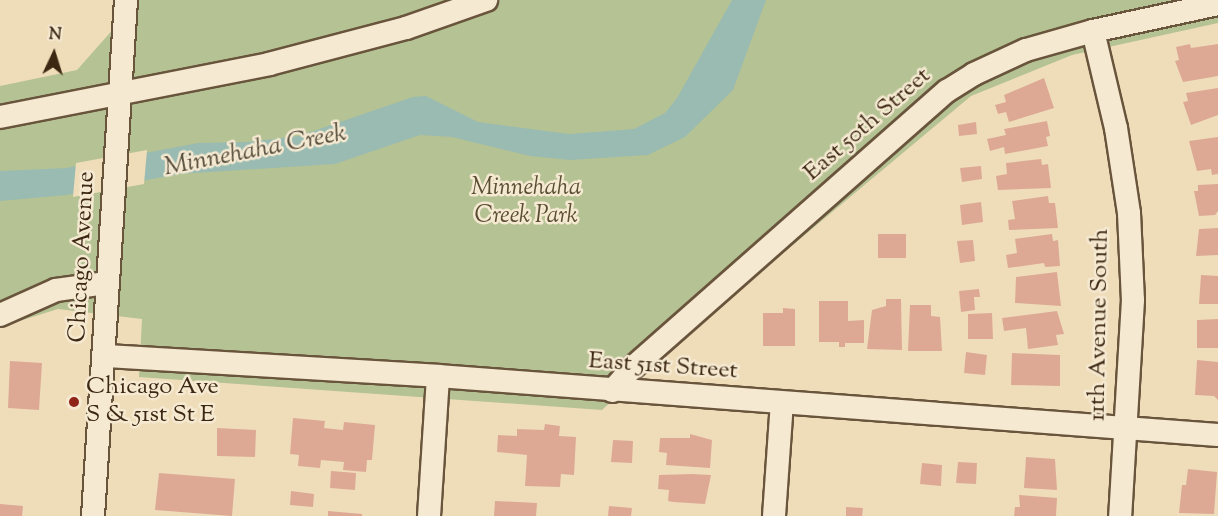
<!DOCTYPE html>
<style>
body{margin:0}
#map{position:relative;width:1218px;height:516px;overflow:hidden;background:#efddba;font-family:"Sorts Mill Goudy",serif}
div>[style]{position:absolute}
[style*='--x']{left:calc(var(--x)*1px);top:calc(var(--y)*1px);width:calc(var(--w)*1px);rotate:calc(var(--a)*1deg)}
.green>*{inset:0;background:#b5c293}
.water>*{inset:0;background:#9abbb1}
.pier>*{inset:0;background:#efddba}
.building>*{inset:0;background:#dda995}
.roads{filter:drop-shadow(2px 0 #69543c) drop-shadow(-2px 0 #69543c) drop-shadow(0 2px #69543c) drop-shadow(0 -2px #69543c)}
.minor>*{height:22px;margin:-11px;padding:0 11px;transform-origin:11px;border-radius:11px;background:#f5e9d2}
.dots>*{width:16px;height:16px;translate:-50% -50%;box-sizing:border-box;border:3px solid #f5e9d2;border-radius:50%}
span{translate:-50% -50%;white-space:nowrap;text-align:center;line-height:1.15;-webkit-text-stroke:5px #f5e9d2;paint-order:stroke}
.street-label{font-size:24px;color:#3c2712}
.park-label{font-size:24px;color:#5a4e32;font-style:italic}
.poi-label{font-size:24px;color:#3c2712}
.left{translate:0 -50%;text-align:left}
.water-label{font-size:26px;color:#544c3a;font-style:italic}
.north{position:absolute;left:24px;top:24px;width:60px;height:60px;-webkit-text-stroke:4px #f5e9d2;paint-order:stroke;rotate:4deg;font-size:16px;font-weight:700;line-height:24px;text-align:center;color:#3c2712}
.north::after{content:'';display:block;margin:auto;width:21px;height:27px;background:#3c2712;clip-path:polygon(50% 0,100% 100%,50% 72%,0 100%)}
</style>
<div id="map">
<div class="green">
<div style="clip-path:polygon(139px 0,1218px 0,1218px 23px,1072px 55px,971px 96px,667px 350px,602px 410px,139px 377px,142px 319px,58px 309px,0 327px,0 86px,77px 70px)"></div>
</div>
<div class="water">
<div style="clip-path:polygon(732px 0,766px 0,733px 90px,685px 137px,648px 155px,570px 160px,530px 156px,452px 137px,420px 135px,335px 164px,179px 174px,67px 195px,0 201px,0 171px,66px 168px,198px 143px,247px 142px,299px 136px,413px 97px,426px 96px,478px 122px,569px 134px,634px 129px,665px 113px,677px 98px)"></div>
</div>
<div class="pier">
<div style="clip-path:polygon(147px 150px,144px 184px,73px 197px,76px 163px)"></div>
</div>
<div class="building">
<div style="clip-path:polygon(1190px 44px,1191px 48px,1218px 44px,1218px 76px,1183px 82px,1175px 61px,1179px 60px,1176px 47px)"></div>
<div style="clip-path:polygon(1044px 78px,1054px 108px,1009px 122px,1006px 112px,998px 114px,995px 105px,1006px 102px,1004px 95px)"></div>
<div style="clip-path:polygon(1218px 88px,1218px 115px,1191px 125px,1183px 102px,1188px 101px,1186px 93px)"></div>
<div style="clip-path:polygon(1047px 121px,1050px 136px,1046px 137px,1048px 146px,1005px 154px,1004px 147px,990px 151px,987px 139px,1006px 135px,1004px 129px)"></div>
<div style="clip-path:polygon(976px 122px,977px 134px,959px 136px,958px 125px)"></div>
<div style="clip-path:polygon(1218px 137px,1218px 174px,1212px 175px,1211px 169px,1197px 171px,1189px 141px)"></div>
<div style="clip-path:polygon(1041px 159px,1042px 165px,1048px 164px,1051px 188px,998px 190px,996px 176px,1007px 174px,1006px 163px)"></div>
<div style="clip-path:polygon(981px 166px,982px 179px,962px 182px,960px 168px)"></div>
<div style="clip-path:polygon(1218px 184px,1218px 211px,1215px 215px,1199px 216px,1194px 191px,1198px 191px,1198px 185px)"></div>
<div style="clip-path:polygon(1048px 196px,1049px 203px,1055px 203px,1058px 228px,1009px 230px,1008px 220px,1015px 219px,1012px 201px)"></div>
<div style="clip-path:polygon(981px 202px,983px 222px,962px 225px,960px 205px)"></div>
<div style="clip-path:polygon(1218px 228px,1218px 255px,1196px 256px,1199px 229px)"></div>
<div style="clip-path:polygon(878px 234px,906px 234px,906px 258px,878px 258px)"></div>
<div style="clip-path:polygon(1052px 234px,1053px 241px,1058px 240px,1060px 266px,1045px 267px,1044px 263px,1008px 268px,1006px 255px,1017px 253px,1015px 239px)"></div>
<div style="clip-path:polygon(973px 240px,975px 261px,960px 263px,957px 241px)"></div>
<div style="clip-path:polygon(1057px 272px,1061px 306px,1015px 303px,1016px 277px)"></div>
<div style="clip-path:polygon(1201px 275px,1218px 276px,1218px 304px,1199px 304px)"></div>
<div style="clip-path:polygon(979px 289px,980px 297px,974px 297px,975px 310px,961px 312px,959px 291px)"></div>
<div style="clip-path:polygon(886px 299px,901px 299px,902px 350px,867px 349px,872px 310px,886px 306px)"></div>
<div style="clip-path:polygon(819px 301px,848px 301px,848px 321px,864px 320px,864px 343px,845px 343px,845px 347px,839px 347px,839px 342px,819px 342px)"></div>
<div style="clip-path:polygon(910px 305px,931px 305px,931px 316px,940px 317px,942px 351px,908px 351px)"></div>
<div style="clip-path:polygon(783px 308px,795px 309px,795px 346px,763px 346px,763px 313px,783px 313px)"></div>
<div style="clip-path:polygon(1057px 311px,1064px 334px,1056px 335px,1058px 345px,1028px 349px,1026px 328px,1004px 331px,1002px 318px)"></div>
<div style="clip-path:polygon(992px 313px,993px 339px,968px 339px,968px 314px)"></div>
<div style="clip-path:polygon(1218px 319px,1218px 348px,1197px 348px,1197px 320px)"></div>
<div style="clip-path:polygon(966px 352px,987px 355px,985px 375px,964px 373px)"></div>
<div style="clip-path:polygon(1012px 353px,1060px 355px,1060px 386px,1011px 385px)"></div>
<div style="clip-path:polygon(1197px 360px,1218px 362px,1218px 400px,1214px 396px,1195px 395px)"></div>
<div style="clip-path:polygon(10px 361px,42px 363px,39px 410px,8px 408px)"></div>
<div style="clip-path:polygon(293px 418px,325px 421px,324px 428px,343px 430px,344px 422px,375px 425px,372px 460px,367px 460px,366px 472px,343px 470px,344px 462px,321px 460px,320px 468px,298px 466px,299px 455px,290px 454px)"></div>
<div style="clip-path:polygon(545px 424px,560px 426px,559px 436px,576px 437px,574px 475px,561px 474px,560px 487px,525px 486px,527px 455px,497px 452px,498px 435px,517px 436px,517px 429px,544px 430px)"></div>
<div style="clip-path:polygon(217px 428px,256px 430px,255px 457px,217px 456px)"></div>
<div style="clip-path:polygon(690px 434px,712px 440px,710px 468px,666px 465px,667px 453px,659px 452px,660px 438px,690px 438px)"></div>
<div style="clip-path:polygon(613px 440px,633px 441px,632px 463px,611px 462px)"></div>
<div style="clip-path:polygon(1026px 457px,1055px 459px,1057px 490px,1024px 488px)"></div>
<div style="clip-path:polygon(958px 462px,977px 463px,976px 484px,956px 483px)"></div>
<div style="clip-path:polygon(922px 463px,942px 465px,941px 486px,920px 484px)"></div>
<div style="clip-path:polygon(1188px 469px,1217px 472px,1214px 514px,1179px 513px,1182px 485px,1186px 485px)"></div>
<div style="clip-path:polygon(331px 471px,356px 473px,355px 490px,330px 488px)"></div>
<div style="clip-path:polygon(159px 473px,235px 479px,232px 516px,155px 510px)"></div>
<div style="clip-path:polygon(692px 474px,711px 475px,705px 504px,673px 502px,668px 501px,669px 490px,658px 489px,659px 475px)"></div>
<div style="clip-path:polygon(291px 491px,314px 494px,313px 507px,290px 505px)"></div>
<div style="clip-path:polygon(1019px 495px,1057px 498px,1056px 516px,1014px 516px,1015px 507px,1020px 507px)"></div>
<div style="clip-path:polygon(495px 501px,537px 503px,536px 516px,494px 516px)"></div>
<div style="clip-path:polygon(0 504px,23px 506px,22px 516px,0 516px)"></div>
<div style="clip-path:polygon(609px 506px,632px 508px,631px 516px,608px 516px)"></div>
<div style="clip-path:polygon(846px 507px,863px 508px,862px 516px,846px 516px)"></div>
<div style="clip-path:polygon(328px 511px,362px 514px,362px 516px,328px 516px)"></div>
</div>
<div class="roads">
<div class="minor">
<div style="--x:1093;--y:31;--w:100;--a:76.7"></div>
<div style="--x:1116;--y:128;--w:86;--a:81.3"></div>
<div style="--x:1129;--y:213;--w:87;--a:87.4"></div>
<div style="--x:1133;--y:300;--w:216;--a:93.4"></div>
<div style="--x:0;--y:117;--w:274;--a:-11.1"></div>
<div style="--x:269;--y:64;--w:142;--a:-14.7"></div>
<div style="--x:406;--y:28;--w:85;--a:-19.3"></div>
<div style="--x:0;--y:315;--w:61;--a:-24.1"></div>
<div style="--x:56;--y:290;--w:50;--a:-8"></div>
<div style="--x:105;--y:356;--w:334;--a:3.4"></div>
<div style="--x:438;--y:376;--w:782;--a:4.33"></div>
<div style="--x:612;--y:391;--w:28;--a:-49"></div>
<div style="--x:630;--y:370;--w:422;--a:-41.4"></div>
<div style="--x:947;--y:91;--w:32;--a:-32"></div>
<div style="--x:974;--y:74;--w:57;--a:-24.8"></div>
<div style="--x:1026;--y:50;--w:70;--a:-15.8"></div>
<div style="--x:1093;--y:31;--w:128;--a:-12.2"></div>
<div style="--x:93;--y:516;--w:517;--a:-86.34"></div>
<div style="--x:429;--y:516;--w:140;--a:-86.3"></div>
<div style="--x:774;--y:516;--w:113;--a:-86"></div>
</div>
</div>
<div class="dots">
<div style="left:74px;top:402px;background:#8f2418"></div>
</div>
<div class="street-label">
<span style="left:868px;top:125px;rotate:-41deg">East 50th Street</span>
<span style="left:83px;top:257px;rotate:-87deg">Chicago Avenue</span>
<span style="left:1100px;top:325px;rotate:-89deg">11th Avenue South</span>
<span style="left:663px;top:367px;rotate:4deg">East 51st Street</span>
</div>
<div class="park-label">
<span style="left:526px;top:203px">Minnehaha<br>Creek Park</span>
</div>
<div class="poi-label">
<span class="left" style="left:86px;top:402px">Chicago Ave<br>S &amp; 51st St E</span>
</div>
<div class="water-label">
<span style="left:255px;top:151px;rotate:-11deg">Minnehaha Creek</span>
</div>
<div class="north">N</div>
</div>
